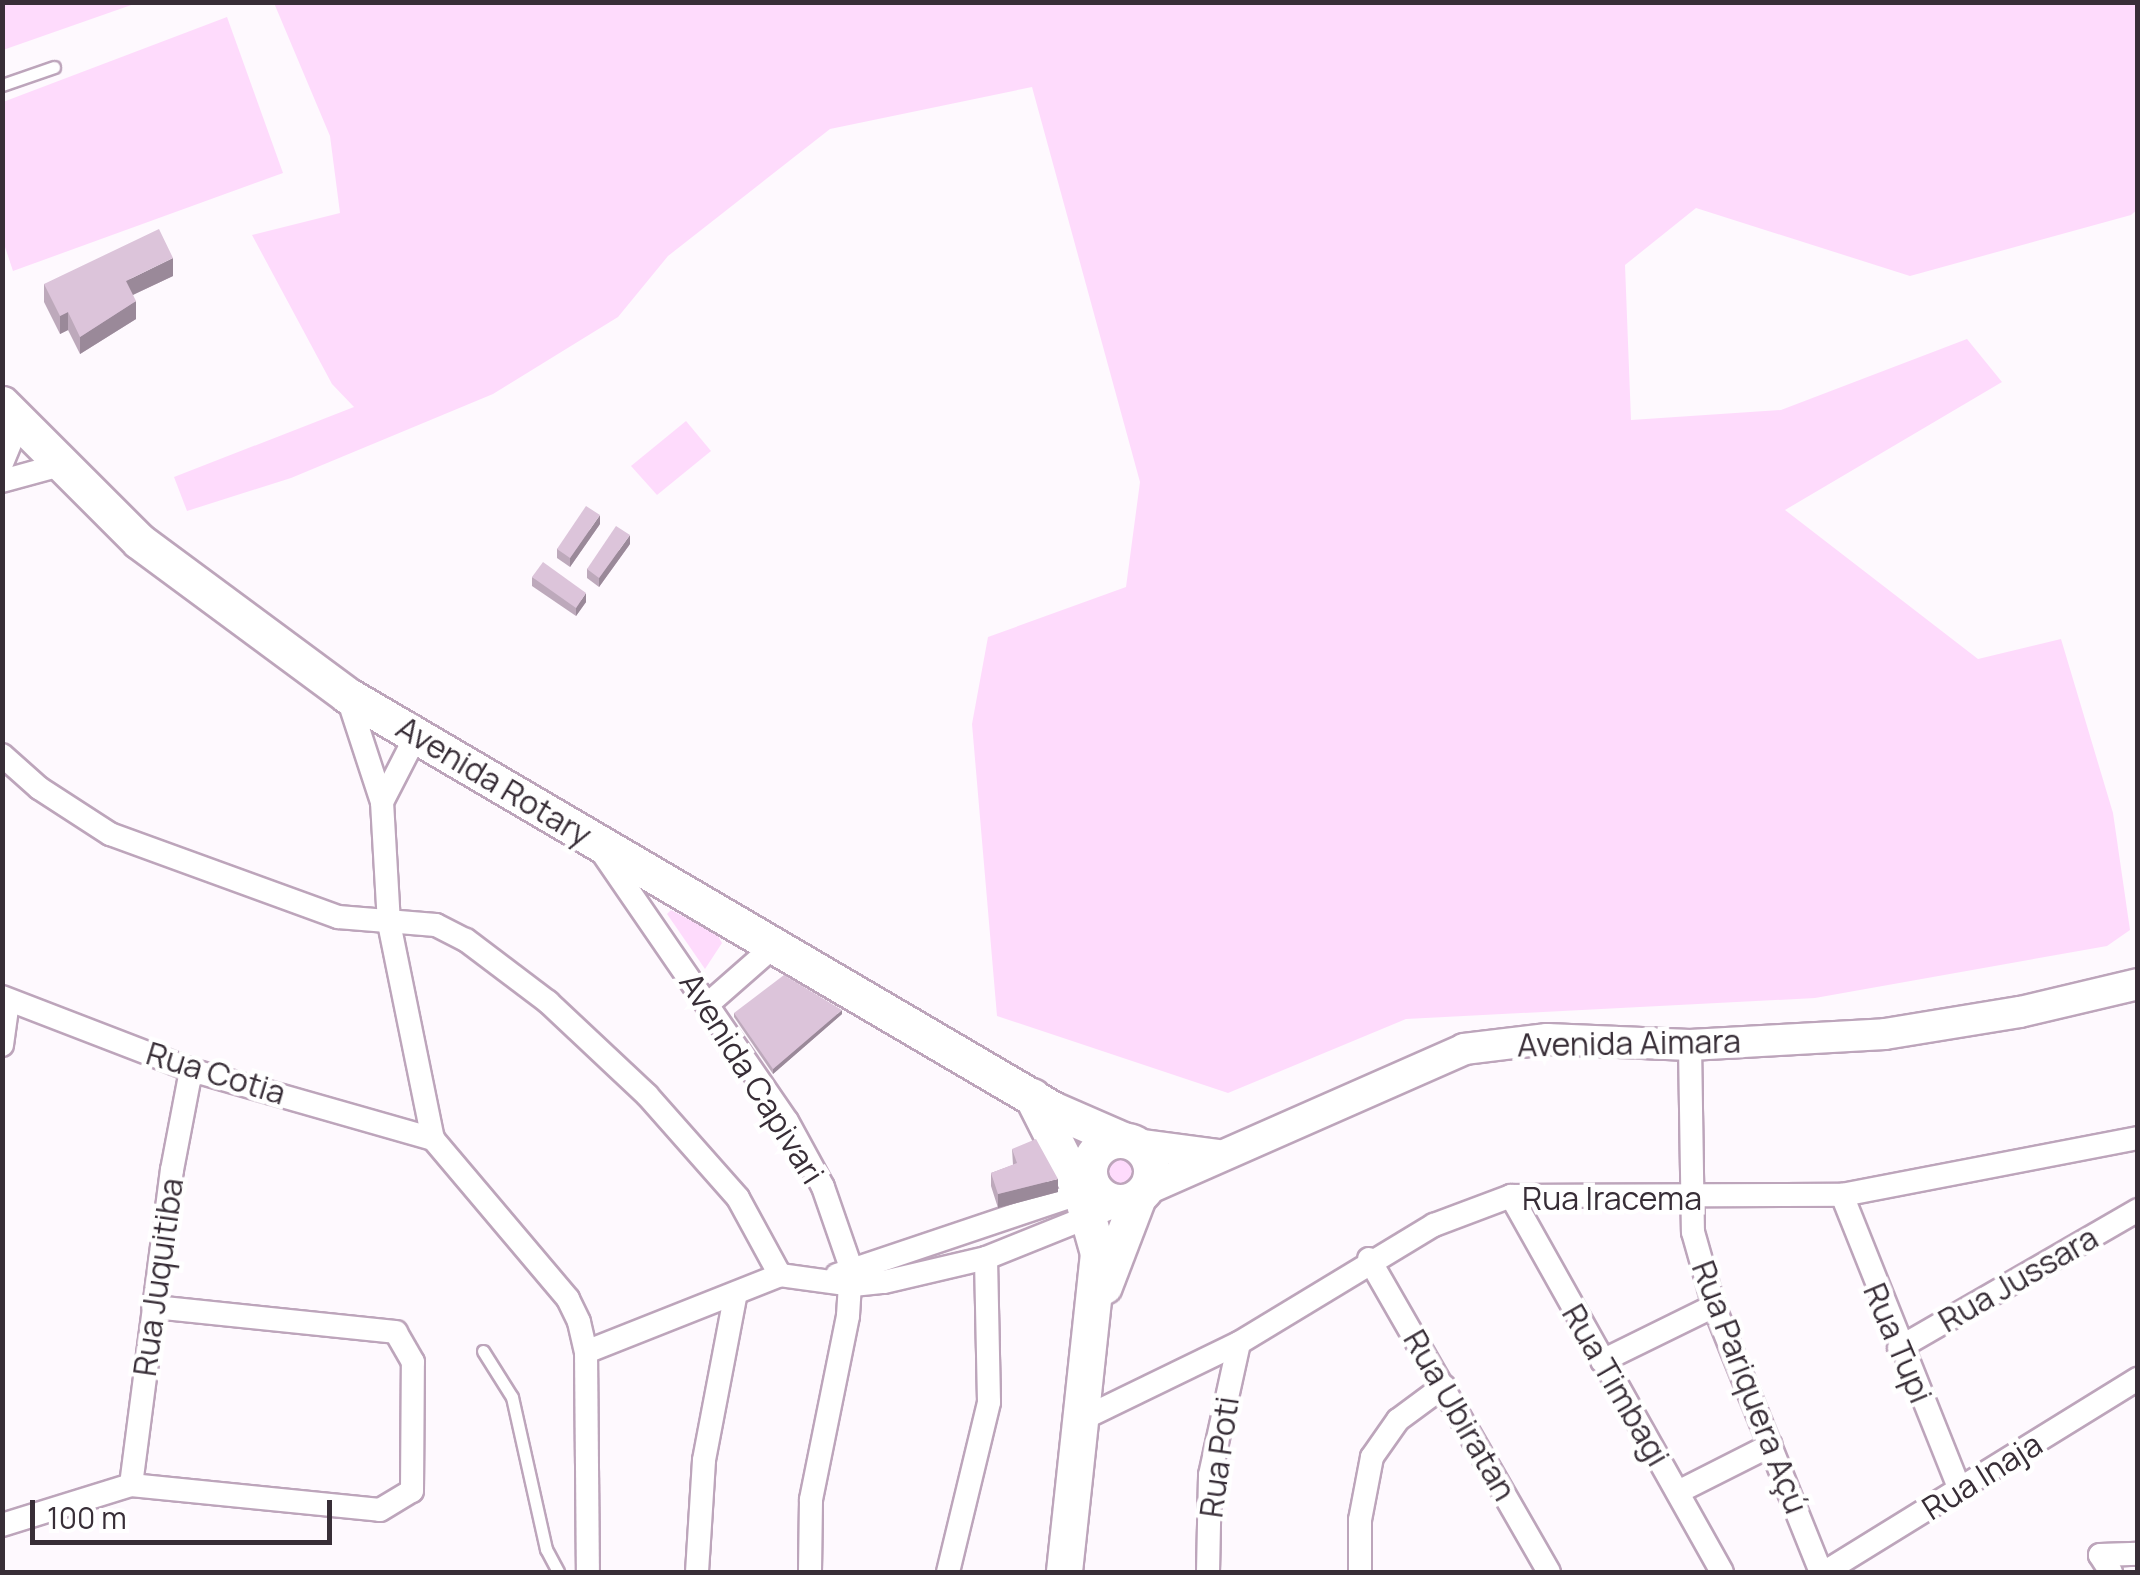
<!DOCTYPE html>
<meta charset="utf-8">
<style>
body{margin:0}
#map{position:relative;width:2140px;height:1575px;overflow:hidden;background:#fef9fe;font-family:Manrope,sans-serif}
div>[style]{position:absolute}
[style*='--x']{left:calc(var(--x)*1px);top:calc(var(--y)*1px);width:calc(var(--w)*1px);rotate:calc(var(--a)*1deg)}
.green>*{inset:0;background:#fedbfc}
.round{border-radius:50%}
.roads{filter:drop-shadow(2px 0 #bda5bb) drop-shadow(-2px 0 #bda5bb) drop-shadow(0 2px #bda5bb) drop-shadow(0 -2px #bda5bb)}
.lane>*{height:11px;margin:-5.5px;padding:0 5.5px;transform-origin:5.5px;border-radius:5.5px;background:#fff}
.street>*{height:22px;margin:-11px;padding:0 11px;transform-origin:11px;border-radius:11px;background:#fff}
.secondary>*{height:30px;margin:-15px;padding:0 15px;transform-origin:15px;border-radius:15px;background:#fff}
.primary>*{height:35px;margin:-17.5px;padding:0 17.5px;transform-origin:17.5px;border-radius:17.5px;background:#fff}
.primary>.ring{margin:-17.5px;padding:0;box-sizing:content-box;background:none;border:35px solid #fff;border-radius:50%}
.wall>*{inset:0;background:#bda9bb}
.shaded-wall>*{inset:0;background:#9a8999}
.building>*{inset:0;background:#dcc4da}
span{translate:-50% -50%;white-space:nowrap;text-align:center;line-height:1.15;-webkit-text-stroke:9px #fff;paint-order:stroke}
.street-label{font-size:32px;color:#382e37}
.frame{position:absolute;inset:0;border:5px solid #382e37;pointer-events:none}
.scale{position:absolute;left:30px;top:1500px;width:302px;height:45px;box-sizing:border-box;border:5px solid #382e37;border-top:0;padding-left:12px;font-size:30px;line-height:35px;white-space:nowrap;color:#382e37;-webkit-text-stroke:8px #fff;paint-order:stroke}
</style>
<div id="map">
<div class="green">
<div style="clip-path:polygon(3px 2px,137px 2px,137px 3px,3px 50px)"></div>
<div style="clip-path:polygon(274px 3px,2137px 3px,2138px 209px,2131px 215px,1910px 276px,1696px 208px,1625px 265px,1631px 420px,1781px 410px,1967px 339px,2002px 382px,1785px 510px,1978px 659px,2061px 639px,2113px 813px,2130px 930px,2107px 946px,1815px 998px,1406px 1019px,1228px 1093px,997px 1016px,972px 724px,988px 637px,1126px 587px,1140px 482px,1032px 87px,830px 129px,668px 256px,618px 317px,493px 394px,291px 478px,187px 511px,174px 477px,354px 407px,332px 384px,252px 235px,340px 213px,330px 136px)"></div>
<div style="clip-path:polygon(227px 17px,283px 173px,13px 271px,3px 241px,3px 102px)"></div>
<div style="clip-path:polygon(686px 421px,711px 451px,657px 495px,631px 466px)"></div>
<div style="clip-path:polygon(671px 910px,717px 934px,722px 943px,705px 969px,667px 914px)"></div>
<div class="round" style="left:1098px;top:1153px;width:40px;height:40px"></div>
</div>
<div class="roads">
<div class="lane">
<div style="--x:2;--y:85;--w:55;--a:-19.1"></div>
<div style="--x:483;--y:1351;--w:54;--a:57.8"></div>
<div style="--x:512;--y:1397;--w:156;--a:77.4"></div>
<div style="--x:546;--y:1549;--w:26;--a:62"></div>
</div>
<div class="street">
<div style="--x:2;--y:463;--w:44;--a:-67.5"></div>
<div style="--x:2;--y:481;--w:60;--a:-15.4"></div>
<div style="--x:347;--y:695;--w:113;--a:71.9"></div>
<div style="--x:382;--y:802;--w:121;--a:86.7"></div>
<div style="--x:389;--y:923;--w:220;--a:78.5"></div>
<div style="--x:433;--y:1139;--w:209;--a:49.8"></div>
<div style="--x:568;--y:1299;--w:25;--a:64"></div>
<div style="--x:579;--y:1322;--w:31;--a:77"></div>
<div style="--x:586;--y:1352;--w:220;--a:89.5"></div>
<div style="--x:2;--y:755;--w:50;--a:41.7"></div>
<div style="--x:39;--y:788;--w:85;--a:32.9"></div>
<div style="--x:110;--y:834;--w:243;--a:20"></div>
<div style="--x:338;--y:917;--w:98;--a:4.7"></div>
<div style="--x:436;--y:925;--w:34;--a:27"></div>
<div style="--x:466;--y:940;--w:103;--a:37.1"></div>
<div style="--x:548;--y:1002;--w:136;--a:43.2"></div>
<div style="--x:647;--y:1095;--w:137;--a:48.5"></div>
<div style="--x:738;--y:1198;--w:88;--a:61.4"></div>
<div style="--x:382;--y:802;--w:76;--a:-62.8"></div>
<div style="--x:602;--y:852;--w:326;--a:55.5"></div>
<div style="--x:787;--y:1121;--w:75;--a:61.4"></div>
<div style="--x:823;--y:1187;--w:86;--a:70.9"></div>
<div style="--x:851;--y:1268;--w:48;--a:93.6"></div>
<div style="--x:848;--y:1316;--w:188;--a:101.4"></div>
<div style="--x:811;--y:1500;--w:72;--a:90.8"></div>
<div style="--x:2;--y:997;--w:203;--a:21.1"></div>
<div style="--x:191;--y:1070;--w:252;--a:15.9"></div>
<div style="--x:708;--y:1004;--w:88;--a:-41.3"></div>
<div style="--x:2;--y:1045;--w:44;--a:-82.2"></div>
<div style="--x:1690;--y:1045;--w:187;--a:89.1"></div>
<div style="--x:1693;--y:1232;--w:77;--a:74.2"></div>
<div style="--x:1714;--y:1306;--w:287;--a:68.1"></div>
<div style="--x:1842;--y:1195;--w:318;--a:68.2"></div>
<div style="--x:1511;--y:1196;--w:431;--a:60.7"></div>
<div style="--x:1369;--y:1259;--w:361;--a:60.1"></div>
<div style="--x:837;--y:1275;--w:257;--a:-18.6"></div>
<div style="--x:1899;--y:1348;--w:276;--a:-30"></div>
<div style="--x:586;--y:1352;--w:209;--a:-21.6"></div>
<div style="--x:780;--y:1275;--w:74;--a:7.8"></div>
<div style="--x:853;--y:1285;--w:31;--a:-6"></div>
<div style="--x:884;--y:1282;--w:105;--a:-13.2"></div>
<div style="--x:986;--y:1258;--w:150;--a:-21.9"></div>
<div style="--x:1602;--y:1361;--w:125;--a:-26.2"></div>
<div style="--x:1076;--y:1422;--w:181;--a:-25.9"></div>
<div style="--x:1239;--y:1343;--w:228;--a:-31.2"></div>
<div style="--x:1434;--y:1225;--w:82;--a:-20.6"></div>
<div style="--x:1511;--y:1196;--w:331;--a:-0.2"></div>
<div style="--x:1842;--y:1195;--w:301;--a:-10.9"></div>
<div style="--x:131;--y:1485;--w:318;--a:-82.6"></div>
<div style="--x:172;--y:1170;--w:102;--a:-79.2"></div>
<div style="--x:1678;--y:1492;--w:104;--a:-26.8"></div>
<div style="--x:2;--y:1525;--w:135;--a:-17.2"></div>
<div style="--x:131;--y:1485;--w:250;--a:5.7"></div>
<div style="--x:380;--y:1510;--w:37;--a:-31"></div>
<div style="--x:412;--y:1491;--w:129;--a:-89.6"></div>
<div style="--x:413;--y:1362;--w:34;--a:-120"></div>
<div style="--x:396;--y:1332;--w:244;--a:-174.1"></div>
<div style="--x:697;--y:1572;--w:112;--a:-86.4"></div>
<div style="--x:704;--y:1460;--w:165;--a:-79.2"></div>
<div style="--x:948;--y:1572;--w:175;--a:-76.4"></div>
<div style="--x:989;--y:1402;--w:144;--a:-91.2"></div>
<div style="--x:1208;--y:1572;--w:97;--a:-88.8"></div>
<div style="--x:1210;--y:1475;--w:135;--a:-77.6"></div>
<div style="--x:1360;--y:1572;--w:52;--a:-90"></div>
<div style="--x:1360;--y:1520;--w:64;--a:-79.2"></div>
<div style="--x:1372;--y:1457;--w:45;--a:-54.9"></div>
<div style="--x:1398;--y:1420;--w:57;--a:-36.5"></div>
<div style="--x:1825;--y:1572;--w:368;--a:-31.7"></div>
<div style="--x:2111;--y:1572;--w:20;--a:-123"></div>
<div style="--x:2100;--y:1555;--w:38;--a:-2"></div>
</div>
<div class="secondary">
<div style="--x:1136;--y:1144;--w:82;--a:7.7"></div>
<div style="--x:1145;--y:1190;--w:349;--a:-23.8"></div>
<div style="--x:1464;--y:1049;--w:84;--a:-6.9"></div>
<div style="--x:1547;--y:1039;--w:143;--a:2.4"></div>
<div style="--x:1690;--y:1045;--w:195;--a:-3.2"></div>
<div style="--x:1885;--y:1034;--w:137;--a:-9.3"></div>
<div style="--x:2020;--y:1012;--w:121;--a:-13.3"></div>
</div>
<div class="primary">
<div style="--x:2;--y:404;--w:194;--a:45"></div>
<div style="--x:139;--y:541;--w:259;--a:36.5"></div>
<div style="--x:347;--y:695;--w:818;--a:30.42"></div>
<div style="--x:1052;--y:1109;--w:77;--a:23.6"></div>
<div style="--x:1032;--y:1096;--w:109;--a:63.2"></div>
<div style="--x:1081;--y:1193;--w:62;--a:74.2"></div>
<div style="--x:1098;--y:1253;--w:321;--a:96.1"></div>
<div class="ring" style="left:1089px;top:1140px;width:27px;height:27px"></div>
<div style="--x:1104;--y:1286;--w:95;--a:-69.1"></div>
</div>
</div>
<div class="wall">
<div style="clip-path:polygon(173px 276px,133px 295px,136px 319px,80px 354px,68px 330px,60px 334px,44px 302px,44px 284px)"></div>
<div style="clip-path:polygon(600px 524px,570px 567px,557px 558px,557px 549px)"></div>
<div style="clip-path:polygon(630px 544px,599px 587px,587px 578px,587px 569px)"></div>
<div style="clip-path:polygon(532px 577px,586px 602px,576px 616px,532px 586px)"></div>
<div style="clip-path:polygon(734px 1013px,842px 1014px,773px 1074px,734px 1017px)"></div>
<div style="clip-path:polygon(1012px 1149px,1058px 1192px,998px 1208px,991px 1186px,991px 1173px,1013px 1165px)"></div>
</div>
<div class="shaded-wall">
<div style="clip-path:polygon(173px 258px,173px 276px,126px 298px,126px 281px)"></div>
<div style="clip-path:polygon(136px 301px,136px 319px,80px 354px,80px 337px)"></div>
<div style="clip-path:polygon(68px 312px,68px 330px,60px 334px,60px 316px)"></div>
<div style="clip-path:polygon(600px 515px,600px 524px,570px 567px,570px 558px)"></div>
<div style="clip-path:polygon(630px 535px,630px 544px,599px 587px,599px 578px)"></div>
<div style="clip-path:polygon(586px 593px,586px 602px,576px 616px,576px 608px)"></div>
<div style="clip-path:polygon(842px 1010px,842px 1014px,773px 1074px,773px 1069px)"></div>
<div style="clip-path:polygon(1058px 1179px,1058px 1192px,998px 1208px,998px 1194px)"></div>
</div>
<div class="building">
<div style="clip-path:polygon(159px 229px,173px 258px,126px 281px,136px 301px,80px 337px,68px 312px,60px 316px,44px 284px)"></div>
<div style="clip-path:polygon(586px 506px,600px 515px,570px 558px,557px 549px)"></div>
<div style="clip-path:polygon(616px 526px,630px 535px,599px 578px,587px 569px)"></div>
<div style="clip-path:polygon(543px 562px,586px 593px,576px 608px,532px 577px)"></div>
<div style="clip-path:polygon(784px 975px,842px 1010px,773px 1069px,734px 1013px)"></div>
<div style="clip-path:polygon(1036px 1139px,1058px 1179px,998px 1194px,991px 1173px,1017px 1163px,1012px 1149px)"></div>
</div>
<div class="street-label">
<span style="left:494px;top:781px;rotate:31deg">Avenida Rotary</span>
<span style="left:1629px;top:1043px;rotate:-1deg">Avenida Aimara</span>
<span style="left:216px;top:1073px;rotate:17deg">Rua Cotia</span>
<span style="left:752px;top:1078px;rotate:58deg">Avenida Capivari</span>
<span style="left:1612px;top:1198px">Rua Iracema</span>
<span style="left:158px;top:1277px;rotate:-82deg">Rua Juquitiba</span>
<span style="left:2018px;top:1279px;rotate:-30deg">Rua Jussara</span>
<span style="left:1898px;top:1343px;rotate:67deg">Rua Tupi</span>
<span style="left:1616px;top:1385px;rotate:60deg">Rua Timbagi</span>
<span style="left:1750px;top:1387px;rotate:69deg">Rua Pariquera Açú</span>
<span style="left:1460px;top:1415px;rotate:60deg">Rua Ubiratan</span>
<span style="left:1219px;top:1457px;rotate:-82deg">Rua Poti</span>
<span style="left:1982px;top:1476px;rotate:-32deg">Rua Inaja</span>
</div>
<div class="frame"></div>
<div class="scale">100 m</div>
</div>
